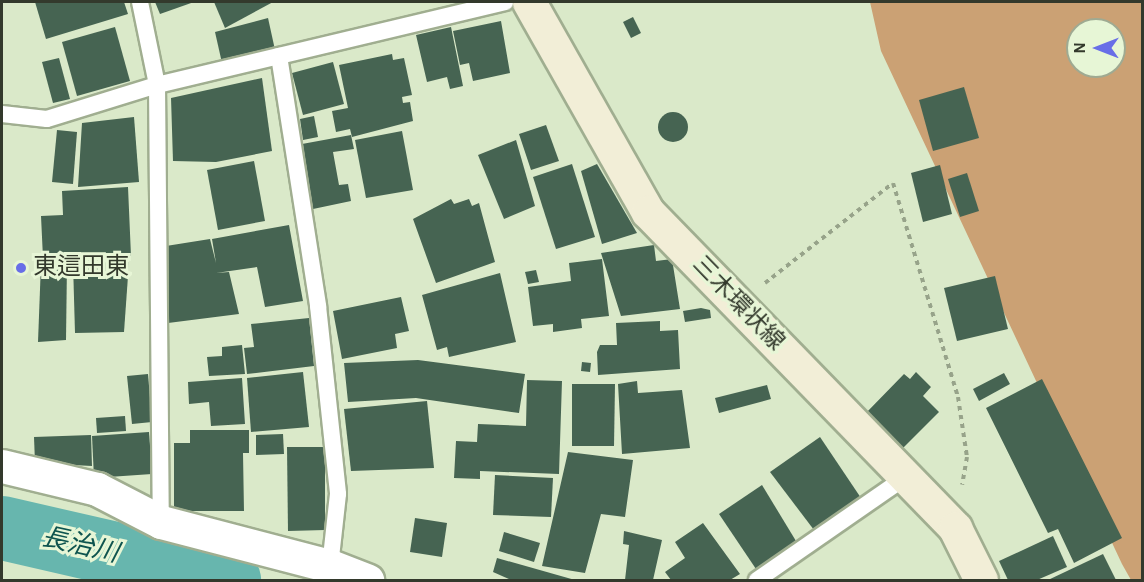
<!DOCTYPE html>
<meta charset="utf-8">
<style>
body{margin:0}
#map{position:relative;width:1144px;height:582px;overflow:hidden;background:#dae9c9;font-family:"Alegreya Sans","Noto Sans JP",sans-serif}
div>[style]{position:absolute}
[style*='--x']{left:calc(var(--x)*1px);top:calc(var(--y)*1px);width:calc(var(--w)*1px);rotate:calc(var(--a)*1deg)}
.forest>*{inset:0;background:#cba174}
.river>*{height:64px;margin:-32px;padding:0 32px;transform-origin:32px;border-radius:32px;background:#67b6ae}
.building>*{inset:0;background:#466452}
.round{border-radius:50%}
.path>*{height:4px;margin-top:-2px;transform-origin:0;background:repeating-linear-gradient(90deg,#97a38a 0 4.5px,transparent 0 9px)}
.roads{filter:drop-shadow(2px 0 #a0ae90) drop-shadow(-2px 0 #a0ae90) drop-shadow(0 2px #a0ae90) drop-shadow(0 -2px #a0ae90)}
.lane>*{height:16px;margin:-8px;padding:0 8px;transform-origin:8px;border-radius:8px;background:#fff}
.street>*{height:33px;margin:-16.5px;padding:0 16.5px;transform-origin:16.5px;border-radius:16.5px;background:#fff}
.secondary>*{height:33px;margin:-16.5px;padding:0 16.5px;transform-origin:16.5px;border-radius:16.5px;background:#f2eed7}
.dots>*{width:16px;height:16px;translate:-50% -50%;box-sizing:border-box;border:3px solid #e7f6d6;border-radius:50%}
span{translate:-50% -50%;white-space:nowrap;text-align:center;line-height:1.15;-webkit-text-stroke:6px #e7f6d6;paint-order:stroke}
.poi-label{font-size:24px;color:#33392c}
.left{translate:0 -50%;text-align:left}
.street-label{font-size:24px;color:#33392c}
.water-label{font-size:26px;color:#0e544f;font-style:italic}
.frame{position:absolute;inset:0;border:3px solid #33392c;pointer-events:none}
.north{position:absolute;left:1066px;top:18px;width:60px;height:60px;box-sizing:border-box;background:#e7f6d6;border:2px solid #9faa92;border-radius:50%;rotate:270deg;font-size:16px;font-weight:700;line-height:24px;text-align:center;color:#33392c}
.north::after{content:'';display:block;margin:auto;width:21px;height:27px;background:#686ee7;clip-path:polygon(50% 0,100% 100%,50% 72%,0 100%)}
</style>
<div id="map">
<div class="forest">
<div style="clip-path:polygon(evenodd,870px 2px,1142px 2px,1142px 580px,1131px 580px,1122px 564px,881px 51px,870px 2px,1078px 30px,1114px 30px,1114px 66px,1078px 66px,1078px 30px)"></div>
</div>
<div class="river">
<div style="--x:2;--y:528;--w:233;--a:12.9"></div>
</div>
<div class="building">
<div style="clip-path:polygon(35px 2px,124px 2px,128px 14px,46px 39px)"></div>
<div style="clip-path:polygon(155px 2px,194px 2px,160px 14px)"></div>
<div style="clip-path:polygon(214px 2px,273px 2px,225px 28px)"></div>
<div style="clip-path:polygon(633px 17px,641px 33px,631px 38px,623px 22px)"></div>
<div style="clip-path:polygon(268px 18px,275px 50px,222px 63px,215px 32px)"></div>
<div style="clip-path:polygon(501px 21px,510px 73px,473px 81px,469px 63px,460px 65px,453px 31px)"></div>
<div style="clip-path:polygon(115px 27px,130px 81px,77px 96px,62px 42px)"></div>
<div style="clip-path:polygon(451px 27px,463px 86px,450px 89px,447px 77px,427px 82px,416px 35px)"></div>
<div style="clip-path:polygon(392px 54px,393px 60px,404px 58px,412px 95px,402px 97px,403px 103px,410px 102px,413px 121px,352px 137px,350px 129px,336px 132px,332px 111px,348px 108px,339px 65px)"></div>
<div style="clip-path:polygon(59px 58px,70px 99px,53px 103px,42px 62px)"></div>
<div style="clip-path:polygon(333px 62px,344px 104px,303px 115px,292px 73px)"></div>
<div style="clip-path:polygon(262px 78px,272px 151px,216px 162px,173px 161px,171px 98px)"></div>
<div style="clip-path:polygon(964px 87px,979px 138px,933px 151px,919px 100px)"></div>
<div class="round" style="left:658px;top:112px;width:30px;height:30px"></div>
<div style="clip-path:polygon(314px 116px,318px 137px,303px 140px,300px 119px)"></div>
<div style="clip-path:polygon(134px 117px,139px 182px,78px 187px,82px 123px)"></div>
<div style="clip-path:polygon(546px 125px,559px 161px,531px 170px,519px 134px)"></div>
<div style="clip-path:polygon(57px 130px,77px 132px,73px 184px,52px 182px)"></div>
<div style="clip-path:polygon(402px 131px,413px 190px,366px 198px,355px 140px)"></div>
<div style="clip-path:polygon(351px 135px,354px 149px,333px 152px,339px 185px,348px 184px,351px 201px,313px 209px,302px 144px)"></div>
<div style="clip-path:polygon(516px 140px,535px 206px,504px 219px,478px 155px)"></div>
<div style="clip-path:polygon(254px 161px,265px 221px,218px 230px,207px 170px)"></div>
<div style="clip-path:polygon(572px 164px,595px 237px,556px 249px,533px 177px)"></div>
<div style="clip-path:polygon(597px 164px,637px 233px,602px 244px,581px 171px)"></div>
<div style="clip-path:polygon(940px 165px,952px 214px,923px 222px,911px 173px)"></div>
<div style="clip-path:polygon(967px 173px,979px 211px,960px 217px,948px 179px)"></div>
<div style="clip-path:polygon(128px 187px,131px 256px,43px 258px,41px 216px,63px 215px,62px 191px)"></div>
<div style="clip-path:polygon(451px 199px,454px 204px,469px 199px,472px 206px,479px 203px,495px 262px,436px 283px,413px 219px)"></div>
<div style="clip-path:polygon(289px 225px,303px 301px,265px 307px,257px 267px,216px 273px,229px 272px,239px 314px,168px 323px,166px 246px,210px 239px,216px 263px,212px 239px)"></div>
<div style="clip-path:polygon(654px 245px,656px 261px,672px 259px,680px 309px,621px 316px,601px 253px)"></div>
<div style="clip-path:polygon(602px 259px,609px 316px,581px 319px,582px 328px,553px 332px,553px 324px,533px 326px,528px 287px,571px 281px,569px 263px)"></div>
<div style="clip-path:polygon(129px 262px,124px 332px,75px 333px,73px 263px)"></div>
<div style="clip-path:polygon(41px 263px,67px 263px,66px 340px,38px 342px)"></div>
<div style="clip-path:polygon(536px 270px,539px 282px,528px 284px,525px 272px)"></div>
<div style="clip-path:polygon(500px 273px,516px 342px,449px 357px,447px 347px,437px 350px,422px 295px)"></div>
<div style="clip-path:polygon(995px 276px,1008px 329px,957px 341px,944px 288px)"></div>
<div style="clip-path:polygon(401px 297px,409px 331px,395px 334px,397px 348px,342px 359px,333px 311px)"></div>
<div style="clip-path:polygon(701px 308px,710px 310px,711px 318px,685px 322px,683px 311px)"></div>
<div style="clip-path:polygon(309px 318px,314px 366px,247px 374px,244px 348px,254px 347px,251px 324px)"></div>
<div style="clip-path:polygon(660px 321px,660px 331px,678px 330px,680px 369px,598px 375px,597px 352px,600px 345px,617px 345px,616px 323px)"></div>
<div style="clip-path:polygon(242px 345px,245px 374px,209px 376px,207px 357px,222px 356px,222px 347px)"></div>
<div style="clip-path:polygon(418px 360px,525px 374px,519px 413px,416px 398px,348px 402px,344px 363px)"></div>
<div style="clip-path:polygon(582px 362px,591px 363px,590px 372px,581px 371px)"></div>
<div style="clip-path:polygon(303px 372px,309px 427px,251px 432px,247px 378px)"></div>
<div style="clip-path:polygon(916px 372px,931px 387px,923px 396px,939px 412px,902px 449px,866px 413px,904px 374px,910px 379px)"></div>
<div style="clip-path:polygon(1004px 373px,1010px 384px,979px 401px,973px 389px)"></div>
<div style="clip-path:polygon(148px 374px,152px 422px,132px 424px,127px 376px)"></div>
<div style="clip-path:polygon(242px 378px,245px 424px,211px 426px,209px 402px,189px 404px,188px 382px)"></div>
<div style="clip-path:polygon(1042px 379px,1122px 538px,1074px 563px,1058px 529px,1048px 533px,986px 408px)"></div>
<div style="clip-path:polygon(527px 380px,562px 381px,559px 474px,480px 471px,480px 479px,454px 478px,456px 441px,477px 442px,478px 424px,526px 426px)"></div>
<div style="clip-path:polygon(637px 381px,638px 393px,682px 390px,690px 448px,622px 454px,618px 384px)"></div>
<div style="clip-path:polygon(572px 384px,615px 384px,614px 446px,572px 446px)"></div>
<div style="clip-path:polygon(767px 385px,771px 399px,719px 413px,715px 398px)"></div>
<div style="clip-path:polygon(427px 401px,434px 468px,351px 471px,344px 409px)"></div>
<div style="clip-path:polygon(125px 416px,126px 431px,97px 433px,96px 418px)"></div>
<div style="clip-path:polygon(190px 430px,249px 430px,249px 453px,243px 453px,244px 511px,174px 511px,174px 443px,190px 443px)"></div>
<div style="clip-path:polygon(149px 432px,152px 474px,94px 478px,92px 436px)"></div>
<div style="clip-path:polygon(283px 434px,284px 454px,256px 455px,256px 435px)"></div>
<div style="clip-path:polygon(91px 435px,92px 466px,35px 463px,34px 437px)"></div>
<div style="clip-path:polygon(820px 437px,861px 498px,814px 530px,770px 472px)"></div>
<div style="clip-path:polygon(287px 447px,325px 447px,325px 530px,288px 531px)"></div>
<div style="clip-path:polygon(568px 452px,633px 460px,625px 517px,601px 514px,585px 573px,542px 566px)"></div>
<div style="clip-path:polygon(495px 475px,553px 478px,551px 517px,493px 515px)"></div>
<div style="clip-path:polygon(762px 485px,796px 541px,756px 569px,719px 514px)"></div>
<div style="clip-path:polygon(415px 518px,447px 523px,442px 557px,410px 552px)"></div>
<div style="clip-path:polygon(703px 523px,740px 574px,730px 580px,671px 580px,665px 572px,685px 558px,675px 542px)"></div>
<div style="clip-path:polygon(624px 531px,662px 540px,653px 580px,625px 580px,629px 545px,623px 544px)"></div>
<div style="clip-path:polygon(504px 532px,540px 543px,534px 562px,499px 551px)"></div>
<div style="clip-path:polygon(1053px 536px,1067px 567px,1037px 580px,1008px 580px,999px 561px)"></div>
<div style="clip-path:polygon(1103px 554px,1116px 580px,1048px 580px)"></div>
<div style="clip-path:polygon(497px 558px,575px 580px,511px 580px,493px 572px)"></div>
</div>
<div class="path">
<div style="--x:765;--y:283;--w:162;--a:-38"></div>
<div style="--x:893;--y:183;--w:224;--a:73.1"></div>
<div style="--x:958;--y:397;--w:61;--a:81.5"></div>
<div style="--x:967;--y:457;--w:28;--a:100"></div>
</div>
<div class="roads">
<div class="lane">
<div style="--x:140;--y:2;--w:85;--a:78.4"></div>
<div style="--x:157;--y:85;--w:437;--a:89.5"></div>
<div style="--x:279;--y:56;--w:253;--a:81.1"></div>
<div style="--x:318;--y:306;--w:189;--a:83.9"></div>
<div style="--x:338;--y:494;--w:72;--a:96.3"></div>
<div style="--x:2;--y:114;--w:45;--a:6.3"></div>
<div style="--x:47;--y:119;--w:115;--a:-17.2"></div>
<div style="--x:157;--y:85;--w:358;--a:-13.4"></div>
<div style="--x:757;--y:580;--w:181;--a:-34.7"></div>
</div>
<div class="street">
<div style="--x:2;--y:466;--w:98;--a:13.6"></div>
<div style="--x:97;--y:489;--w:72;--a:27.3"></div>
<div style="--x:161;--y:522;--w:175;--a:14.6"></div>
<div style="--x:330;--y:566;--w:40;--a:21"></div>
</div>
<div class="secondary">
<div style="--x:529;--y:2;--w:241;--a:60.5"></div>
<div style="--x:648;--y:212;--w:441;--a:45.8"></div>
<div style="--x:955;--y:528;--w:58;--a:63.4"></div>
</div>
</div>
<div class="dots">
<div style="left:21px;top:268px;background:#686ee7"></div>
</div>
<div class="poi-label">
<span class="left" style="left:33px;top:268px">東這田東</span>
</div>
<div class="street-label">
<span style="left:738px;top:304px;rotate:46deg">三木環状線</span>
</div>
<div class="water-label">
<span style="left:80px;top:546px;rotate:13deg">長治川</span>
</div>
<div class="frame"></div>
<div class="north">N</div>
</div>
